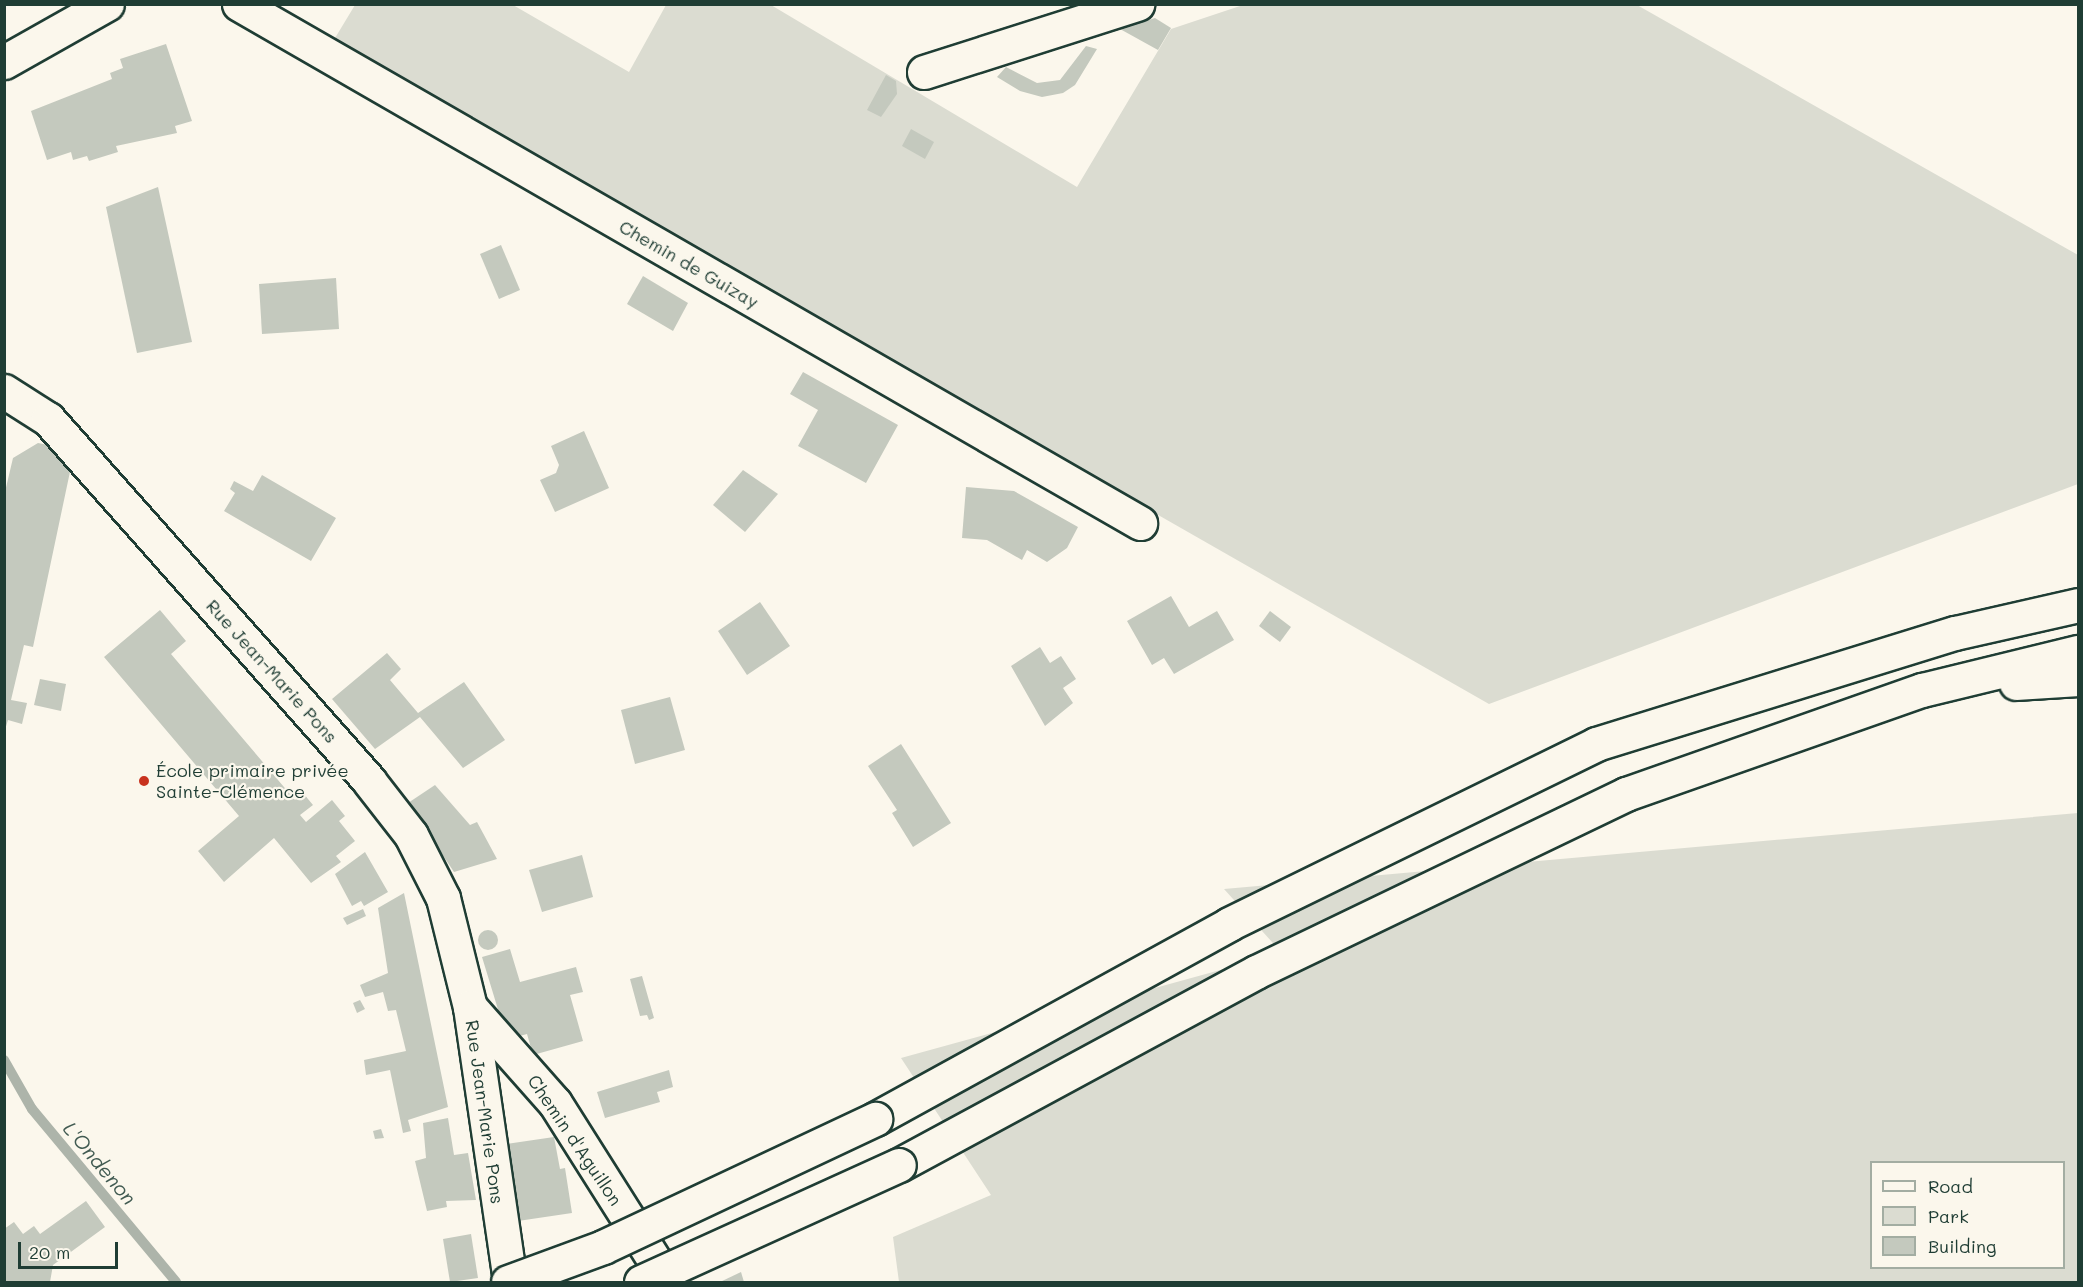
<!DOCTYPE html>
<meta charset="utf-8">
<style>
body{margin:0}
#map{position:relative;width:2083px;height:1287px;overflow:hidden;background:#fbf7ec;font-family:Mali,sans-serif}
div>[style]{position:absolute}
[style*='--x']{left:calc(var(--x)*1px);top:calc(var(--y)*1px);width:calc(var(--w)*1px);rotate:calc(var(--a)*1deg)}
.green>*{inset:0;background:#dbdcd1}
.stream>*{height:10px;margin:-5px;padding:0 5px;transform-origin:5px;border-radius:5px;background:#adb4aa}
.building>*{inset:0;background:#c4c9be}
.round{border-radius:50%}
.roads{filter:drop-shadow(2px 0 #1f3d34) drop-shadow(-2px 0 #1f3d34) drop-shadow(0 2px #1f3d34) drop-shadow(0 -2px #1f3d34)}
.minor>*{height:33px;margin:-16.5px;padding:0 16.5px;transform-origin:16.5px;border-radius:16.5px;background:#fbf7ec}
.trunk>*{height:33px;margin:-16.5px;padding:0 16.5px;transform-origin:16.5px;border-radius:16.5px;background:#fbf7ec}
.bridges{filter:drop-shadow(2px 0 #1f3d34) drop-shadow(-2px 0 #1f3d34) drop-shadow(0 2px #1f3d34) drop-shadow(0 -2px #1f3d34)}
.trunk-bridge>*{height:33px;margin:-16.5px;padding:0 16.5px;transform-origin:16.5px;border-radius:16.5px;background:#fbf7ec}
.dots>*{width:16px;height:16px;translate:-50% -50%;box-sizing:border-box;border:3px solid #fbf7ec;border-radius:50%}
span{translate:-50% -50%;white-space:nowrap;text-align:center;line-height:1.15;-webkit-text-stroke:4.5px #fbf7ec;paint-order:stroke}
.street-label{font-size:18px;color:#1f3d34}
.poi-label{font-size:18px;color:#1f3d34}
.left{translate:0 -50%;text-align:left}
.water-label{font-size:20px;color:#425b52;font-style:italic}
.frame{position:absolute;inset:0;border:6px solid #1f3d34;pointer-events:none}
.legend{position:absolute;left:1870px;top:1161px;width:195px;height:108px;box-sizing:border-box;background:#fbf7ec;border:2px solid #a3ada2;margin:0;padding:8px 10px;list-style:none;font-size:18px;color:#1f3d34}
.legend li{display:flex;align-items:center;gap:12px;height:30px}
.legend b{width:30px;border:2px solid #a3ada2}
.scale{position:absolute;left:18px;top:1242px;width:100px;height:27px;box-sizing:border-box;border:3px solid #1f3d34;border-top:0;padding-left:8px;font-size:18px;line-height:21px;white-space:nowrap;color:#1f3d34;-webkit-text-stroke:4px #fbf7ec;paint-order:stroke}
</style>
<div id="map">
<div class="green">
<div style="clip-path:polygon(355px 5px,513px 5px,629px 72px,666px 5px,771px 5px,1077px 187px,1171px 29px,1243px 5px,1637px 5px,2078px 255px,2078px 484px,1489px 704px,332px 43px)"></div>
<div style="clip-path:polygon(evenodd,2078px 813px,2078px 1282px,899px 1282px,893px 1237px,991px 1195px,901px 1058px,1282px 953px,1224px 889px,2078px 813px,1872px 1162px,2064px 1162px,2064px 1268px,1872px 1268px,1872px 1162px)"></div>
</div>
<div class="stream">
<div style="--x:4;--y:1060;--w:56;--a:60.3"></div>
<div style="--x:32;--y:1109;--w:225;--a:50.2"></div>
</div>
<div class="building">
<div style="clip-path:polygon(1155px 18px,1171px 28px,1158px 50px,1120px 29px)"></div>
<div style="clip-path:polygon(166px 44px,192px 121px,175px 126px,177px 133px,116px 146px,118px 152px,89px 161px,87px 156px,73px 160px,71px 152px,47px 160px,31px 111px,112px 79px,110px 73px,123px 68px,120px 59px)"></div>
<div style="clip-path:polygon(1086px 46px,1097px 49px,1075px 85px,1063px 93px,1042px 97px,1020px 91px,997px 77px,1006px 67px,1037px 83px,1060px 80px)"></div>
<div style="clip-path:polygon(886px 75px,896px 81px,897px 94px,881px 117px,867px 110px)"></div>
<div style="clip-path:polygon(911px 129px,934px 142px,925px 159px,902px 146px)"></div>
<div style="clip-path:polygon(158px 187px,192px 342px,137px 353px,106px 207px)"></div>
<div style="clip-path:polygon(501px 245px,520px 290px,499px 299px,480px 254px)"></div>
<div style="clip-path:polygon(643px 276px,688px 303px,673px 331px,627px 304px)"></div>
<div style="clip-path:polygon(336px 278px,339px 329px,262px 334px,259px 284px)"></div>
<div style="clip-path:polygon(803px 372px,898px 425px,866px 483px,798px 446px,818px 410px,790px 394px)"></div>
<div style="clip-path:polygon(584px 431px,609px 488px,555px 512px,540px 480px,556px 473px,559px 465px,551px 446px)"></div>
<div style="clip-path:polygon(38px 443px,53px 446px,71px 467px,33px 647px,24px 645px,11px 700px,27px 703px,22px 724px,8px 720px,4px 733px,4px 496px,13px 458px)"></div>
<div style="clip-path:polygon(743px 470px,778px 494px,745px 532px,713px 505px)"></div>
<div style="clip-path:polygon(262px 475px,336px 518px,311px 561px,224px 511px,235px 493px,230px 489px,234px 481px,253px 491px)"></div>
<div style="clip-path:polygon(966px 487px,1014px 491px,1078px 527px,1067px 548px,1047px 562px,1027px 550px,1022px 560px,987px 540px,962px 538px)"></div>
<div style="clip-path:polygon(1171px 596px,1189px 627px,1217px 611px,1234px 640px,1174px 674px,1164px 658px,1152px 665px,1127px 621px)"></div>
<div style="clip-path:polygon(760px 602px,790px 646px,747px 675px,718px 631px)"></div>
<div style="clip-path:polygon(160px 610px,186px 641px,171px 654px,295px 800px,303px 793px,313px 805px,300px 815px,306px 822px,332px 800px,345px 816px,339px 821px,355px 841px,336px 856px,341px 862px,311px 883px,274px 838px,224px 882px,198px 851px,239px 816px,104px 657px)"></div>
<div style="clip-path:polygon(1270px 611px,1291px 627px,1280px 642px,1259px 626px)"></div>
<div style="clip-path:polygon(1040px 647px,1050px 663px,1061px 656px,1076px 679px,1063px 688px,1073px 703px,1045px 726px,1011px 666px)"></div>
<div style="clip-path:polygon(387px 653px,401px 669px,390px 680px,418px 713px,464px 682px,505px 740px,463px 768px,420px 717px,375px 749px,332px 699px)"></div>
<div style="clip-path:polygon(40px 679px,66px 684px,61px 711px,34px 705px)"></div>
<div style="clip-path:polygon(670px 697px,685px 750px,635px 764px,621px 710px)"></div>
<div style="clip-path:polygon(901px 744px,951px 823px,913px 847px,892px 813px,897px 810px,868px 766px)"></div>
<div style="clip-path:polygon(435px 785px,470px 825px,477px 822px,497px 859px,454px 872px,408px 803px)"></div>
<div style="clip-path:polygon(365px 852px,388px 892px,364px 906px,361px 901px,352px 906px,335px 874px)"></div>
<div style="clip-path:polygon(582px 855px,593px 897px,542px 912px,529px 870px)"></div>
<div style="clip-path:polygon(404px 893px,448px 1107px,408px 1120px,411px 1131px,403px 1133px,390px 1070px,366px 1075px,364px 1060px,406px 1051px,396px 1010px,388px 1011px,383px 992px,365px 997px,360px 985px,388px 973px,378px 908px)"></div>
<div style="clip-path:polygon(363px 909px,366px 916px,347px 925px,343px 918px)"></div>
<div class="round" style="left:478px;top:930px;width:20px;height:20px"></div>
<div style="clip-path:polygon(510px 949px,520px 982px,576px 967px,583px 992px,570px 995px,583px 1041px,533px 1055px,527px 1034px,516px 1037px,500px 1016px,482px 957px)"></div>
<div style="clip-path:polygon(642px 976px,654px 1018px,649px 1020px,647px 1015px,640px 1016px,630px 979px)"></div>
<div style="clip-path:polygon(360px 1000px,365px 1009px,357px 1013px,353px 1003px)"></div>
<div style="clip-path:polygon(669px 1070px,673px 1087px,657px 1092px,660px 1102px,605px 1118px,597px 1092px)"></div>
<div style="clip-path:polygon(448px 1118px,454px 1155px,468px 1153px,476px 1200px,446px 1201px,447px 1207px,427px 1211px,415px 1161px,426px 1158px,423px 1123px)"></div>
<div style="clip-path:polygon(381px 1129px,384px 1138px,375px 1139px,373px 1131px)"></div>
<div style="clip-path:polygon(554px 1137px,560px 1169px,565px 1168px,572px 1213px,518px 1221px,507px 1144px)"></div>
<div style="clip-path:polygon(86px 1201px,105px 1227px,53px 1265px,50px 1282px,4px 1282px,4px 1229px,14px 1222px,23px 1234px,34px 1226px,40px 1234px)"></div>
<div style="clip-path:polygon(471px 1234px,478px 1278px,450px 1282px,443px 1239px)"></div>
<div style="clip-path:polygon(741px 1272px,744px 1282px,720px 1282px)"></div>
</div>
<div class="roads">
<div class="minor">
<div style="--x:239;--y:4;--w:1040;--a:29.94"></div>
<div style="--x:4;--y:62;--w:118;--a:-29.4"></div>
<div style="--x:924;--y:72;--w:224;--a:-17.7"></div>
<div style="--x:4;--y:391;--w:52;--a:32.5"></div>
<div style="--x:48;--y:419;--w:484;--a:48.4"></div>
<div style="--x:369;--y:781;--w:68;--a:52.1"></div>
<div style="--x:411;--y:835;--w:71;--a:63.1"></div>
<div style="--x:443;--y:898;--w:112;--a:76.1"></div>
<div style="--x:470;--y:1007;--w:278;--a:81.7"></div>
<div style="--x:470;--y:1007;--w:128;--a:48.5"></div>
<div style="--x:555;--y:1103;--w:212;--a:57.7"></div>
</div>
<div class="trunk">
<div style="--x:2016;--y:683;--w:62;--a:-3.7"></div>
<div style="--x:875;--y:1119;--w:404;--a:-28.8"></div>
<div style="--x:1229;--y:924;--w:409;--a:-26.1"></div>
<div style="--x:1596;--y:744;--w:376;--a:-17.2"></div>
<div style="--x:1955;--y:633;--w:126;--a:-12.8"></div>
<div style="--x:899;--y:1165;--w:406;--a:-28.4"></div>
<div style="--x:1256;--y:972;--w:411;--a:-25.7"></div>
<div style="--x:1626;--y:794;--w:314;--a:-19.4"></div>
<div style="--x:1922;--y:690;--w:161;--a:-13.7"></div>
</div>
</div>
<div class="bridges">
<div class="trunk-bridge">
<div style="--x:508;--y:1282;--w:101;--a:-20.2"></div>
<div style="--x:603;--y:1247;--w:301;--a:-25.2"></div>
<div style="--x:641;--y:1282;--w:283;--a:-24.4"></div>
</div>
</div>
<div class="dots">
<div style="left:144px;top:781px;background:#c8321e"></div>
</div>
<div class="street-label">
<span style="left:689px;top:264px;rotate:30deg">Chemin de Guizay</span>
<span style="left:272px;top:671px;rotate:48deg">Rue Jean-Marie Pons</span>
<span style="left:485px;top:1112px;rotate:82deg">Rue Jean-Marie Pons</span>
<span style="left:575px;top:1140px;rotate:56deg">Chemin d'Aguillon</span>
</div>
<div class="poi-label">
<span class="left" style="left:156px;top:781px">École primaire privée<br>Sainte-Clémence</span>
</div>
<div class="water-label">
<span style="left:100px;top:1163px;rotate:50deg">L'Ondenon</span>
</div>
<div class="frame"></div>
<ul class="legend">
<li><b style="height:8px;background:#fbf7ec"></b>Road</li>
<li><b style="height:16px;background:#dbdcd1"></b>Park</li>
<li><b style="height:16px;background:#c4c9be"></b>Building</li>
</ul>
<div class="scale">20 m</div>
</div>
